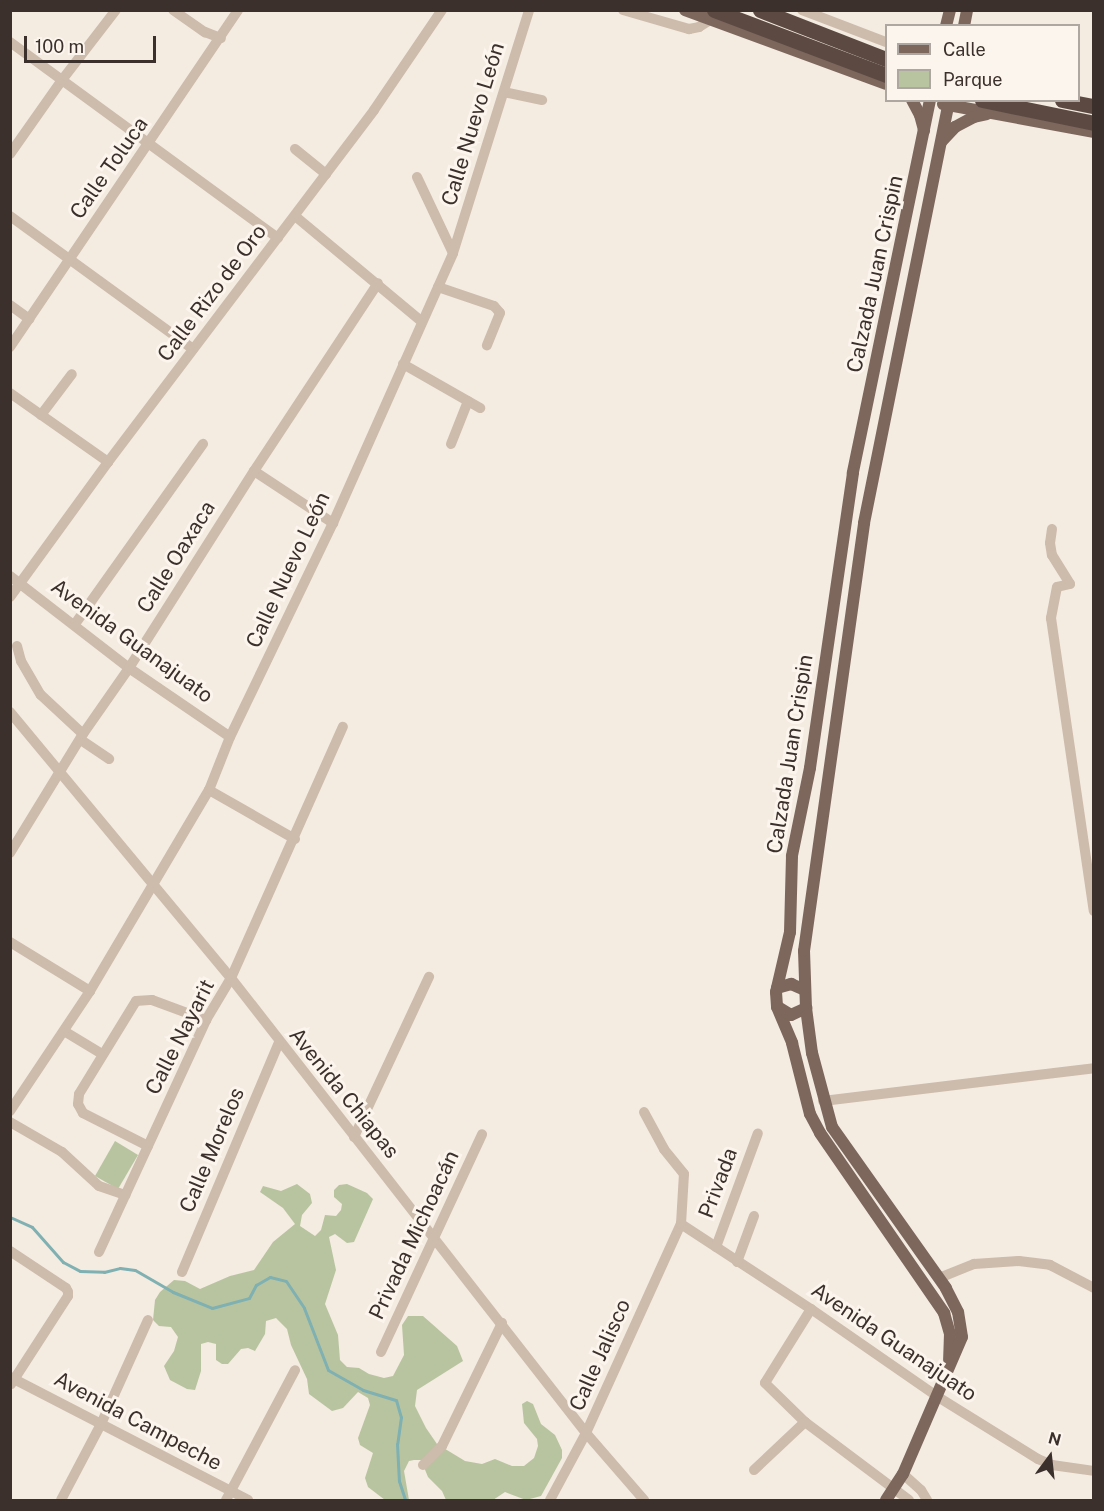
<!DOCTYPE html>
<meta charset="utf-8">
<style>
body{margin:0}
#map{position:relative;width:1104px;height:1511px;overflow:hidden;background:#f4ebe1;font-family:"Public Sans",sans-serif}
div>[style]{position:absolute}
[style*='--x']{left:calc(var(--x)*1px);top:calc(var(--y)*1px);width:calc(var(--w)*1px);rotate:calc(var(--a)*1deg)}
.green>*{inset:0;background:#b8c4a0}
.stream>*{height:3px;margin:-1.5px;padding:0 1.5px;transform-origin:1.5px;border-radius:1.5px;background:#7fb0b2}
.minor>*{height:10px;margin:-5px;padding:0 5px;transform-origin:5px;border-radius:5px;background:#cdbbac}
.major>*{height:12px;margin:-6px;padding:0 6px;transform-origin:6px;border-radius:6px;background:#7d675c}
.highway>*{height:15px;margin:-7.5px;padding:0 7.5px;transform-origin:7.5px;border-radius:7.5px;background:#5c4a42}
span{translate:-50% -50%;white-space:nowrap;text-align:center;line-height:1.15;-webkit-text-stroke:6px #fbf5ee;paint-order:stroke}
.street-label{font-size:21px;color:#3b302b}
.frame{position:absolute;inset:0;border:12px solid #3b302b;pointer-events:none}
.legend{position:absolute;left:885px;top:24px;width:195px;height:78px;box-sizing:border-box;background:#fbf5ee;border:2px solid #aea6a0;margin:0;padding:8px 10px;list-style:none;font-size:18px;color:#3b302b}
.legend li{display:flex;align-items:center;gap:12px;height:30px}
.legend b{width:30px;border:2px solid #aea6a0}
.north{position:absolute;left:1020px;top:1427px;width:60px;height:60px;-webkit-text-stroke:4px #fbf5ee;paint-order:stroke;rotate:15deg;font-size:16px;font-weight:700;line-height:24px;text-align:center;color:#3b302b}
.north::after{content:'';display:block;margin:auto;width:21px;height:27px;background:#3b302b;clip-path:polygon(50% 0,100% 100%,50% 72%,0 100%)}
.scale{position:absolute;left:24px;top:36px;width:132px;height:27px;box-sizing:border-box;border:3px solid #3b302b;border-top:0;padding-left:8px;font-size:18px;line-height:21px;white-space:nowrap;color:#3b302b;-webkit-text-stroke:4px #fbf5ee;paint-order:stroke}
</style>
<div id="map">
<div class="green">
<div style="clip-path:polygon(115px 1141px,138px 1155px,118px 1189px,95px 1176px)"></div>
<div style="clip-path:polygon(297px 1184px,310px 1194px,312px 1203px,302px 1215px,300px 1226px,315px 1236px,321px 1230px,325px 1215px,336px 1216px,341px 1210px,342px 1204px,334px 1197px,334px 1190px,339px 1185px,347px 1184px,367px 1193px,373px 1199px,354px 1242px,347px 1243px,335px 1234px,329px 1237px,336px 1270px,325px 1304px,338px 1335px,340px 1360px,347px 1367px,359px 1368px,369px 1374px,384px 1378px,393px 1376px,404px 1355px,402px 1325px,408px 1316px,423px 1316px,457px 1346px,463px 1361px,417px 1390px,415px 1406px,426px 1428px,437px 1444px,465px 1461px,482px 1464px,495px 1459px,512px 1466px,524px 1466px,534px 1458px,538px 1446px,537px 1439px,524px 1423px,522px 1404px,527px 1401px,533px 1404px,541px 1424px,555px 1435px,562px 1450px,562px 1458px,541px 1496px,526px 1500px,505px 1492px,493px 1500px,446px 1500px,442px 1491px,428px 1477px,421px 1460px,414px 1460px,409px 1461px,404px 1471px,409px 1500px,385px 1500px,368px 1487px,365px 1478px,373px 1453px,360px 1445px,358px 1438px,370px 1405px,368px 1398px,358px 1392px,343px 1408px,332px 1411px,309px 1394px,307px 1379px,291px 1345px,287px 1329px,276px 1318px,266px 1321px,265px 1334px,255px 1351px,248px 1348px,241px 1349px,228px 1364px,222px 1364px,216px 1360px,216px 1344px,208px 1342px,201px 1344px,201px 1371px,195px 1390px,187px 1389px,170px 1380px,164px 1366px,174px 1351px,178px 1337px,171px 1327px,159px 1326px,153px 1320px,155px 1300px,160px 1292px,174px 1280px,185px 1281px,200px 1289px,230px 1276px,254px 1270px,273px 1242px,295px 1224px,283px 1208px,260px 1192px,263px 1186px,281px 1191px)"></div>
</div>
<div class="stream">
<div style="--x:10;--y:1217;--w:24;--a:24"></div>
<div style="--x:32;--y:1227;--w:47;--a:48.5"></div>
<div style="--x:63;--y:1262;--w:19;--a:28"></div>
<div style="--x:80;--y:1271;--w:24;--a:2"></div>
<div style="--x:104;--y:1272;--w:16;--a:-14"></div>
<div style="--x:120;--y:1268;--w:15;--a:8"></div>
<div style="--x:135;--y:1270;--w:44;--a:30.1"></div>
<div style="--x:173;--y:1292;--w:42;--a:22.3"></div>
<div style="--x:212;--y:1308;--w:38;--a:-15"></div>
<div style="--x:249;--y:1298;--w:15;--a:-62"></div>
<div style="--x:256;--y:1285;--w:16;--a:-30"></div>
<div style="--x:270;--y:1277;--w:16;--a:14"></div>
<div style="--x:286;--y:1281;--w:32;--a:56"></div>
<div style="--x:304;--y:1308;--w:66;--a:68.8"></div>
<div style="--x:328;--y:1370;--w:40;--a:29.7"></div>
<div style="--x:363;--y:1390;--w:34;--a:17"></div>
<div style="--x:396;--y:1400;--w:18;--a:74"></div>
<div style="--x:401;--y:1417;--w:27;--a:98"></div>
<div style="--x:397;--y:1444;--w:37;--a:87"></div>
<div style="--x:399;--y:1481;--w:20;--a:72"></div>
</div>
<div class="minor">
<div style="--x:173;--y:10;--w:39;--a:35"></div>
<div style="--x:205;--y:32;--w:17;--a:21"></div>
<div style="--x:623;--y:10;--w:69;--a:16.1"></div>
<div style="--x:689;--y:29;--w:10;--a:-11"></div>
<div style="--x:699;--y:27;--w:13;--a:-32"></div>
<div style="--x:802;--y:10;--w:90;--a:20.9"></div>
<div style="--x:10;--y:42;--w:332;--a:36.2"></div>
<div style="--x:504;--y:92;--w:39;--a:12"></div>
<div style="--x:295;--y:149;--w:40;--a:39"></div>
<div style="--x:10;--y:154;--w:90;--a:-54.9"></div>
<div style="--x:62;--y:80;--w:88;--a:-52.4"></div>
<div style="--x:417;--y:177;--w:84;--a:64.7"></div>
<div style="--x:10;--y:216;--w:226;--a:36"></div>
<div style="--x:295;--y:216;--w:165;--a:39.8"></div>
<div style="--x:438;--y:287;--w:59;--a:18.7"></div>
<div style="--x:494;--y:306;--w:9;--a:49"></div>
<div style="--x:500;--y:313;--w:35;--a:112"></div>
<div style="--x:10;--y:305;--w:24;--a:36"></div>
<div style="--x:10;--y:347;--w:407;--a:-55.9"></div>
<div style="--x:403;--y:364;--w:89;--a:29.7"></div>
<div style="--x:10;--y:393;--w:120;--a:35.1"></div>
<div style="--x:41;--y:415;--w:51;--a:-52.9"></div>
<div style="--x:451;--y:444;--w:46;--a:-68.4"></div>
<div style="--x:254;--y:471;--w:95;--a:33.4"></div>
<div style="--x:1052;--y:529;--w:14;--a:98"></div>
<div style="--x:1050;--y:543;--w:12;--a:81"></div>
<div style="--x:1052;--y:555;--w:34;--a:58"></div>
<div style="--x:1070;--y:584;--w:13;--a:167"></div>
<div style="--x:1057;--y:587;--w:32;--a:101"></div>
<div style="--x:1051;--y:618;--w:296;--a:81.7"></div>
<div style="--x:10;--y:576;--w:150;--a:37.7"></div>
<div style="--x:129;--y:668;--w:122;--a:34.3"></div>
<div style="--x:10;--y:597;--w:167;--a:-54"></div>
<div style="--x:108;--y:462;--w:441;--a:-52.9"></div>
<div style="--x:374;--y:110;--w:121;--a:-55.8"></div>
<div style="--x:75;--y:624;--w:221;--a:-54.6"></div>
<div style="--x:17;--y:646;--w:16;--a:75"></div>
<div style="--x:21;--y:661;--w:39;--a:60"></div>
<div style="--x:41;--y:695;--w:57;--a:42.9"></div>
<div style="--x:10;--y:712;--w:346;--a:50.3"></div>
<div style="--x:231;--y:978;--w:577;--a:52.04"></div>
<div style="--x:586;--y:1433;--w:89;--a:49.1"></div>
<div style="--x:81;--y:740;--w:34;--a:34"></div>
<div style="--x:209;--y:790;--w:99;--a:29.7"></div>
<div style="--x:10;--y:853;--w:140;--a:-58.5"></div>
<div style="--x:83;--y:734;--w:80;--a:-55.1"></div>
<div style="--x:129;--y:668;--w:233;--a:-57.6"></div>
<div style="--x:254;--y:471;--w:225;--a:-56.6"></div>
<div style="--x:10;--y:942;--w:94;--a:31.5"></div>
<div style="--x:64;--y:1031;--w:44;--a:31.2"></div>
<div style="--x:823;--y:1101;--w:273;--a:-6.9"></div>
<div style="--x:10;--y:1111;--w:144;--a:-56.3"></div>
<div style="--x:90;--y:991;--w:234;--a:-59.4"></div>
<div style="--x:209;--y:790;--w:57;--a:-68.4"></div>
<div style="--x:230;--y:737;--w:237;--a:-64.3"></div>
<div style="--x:333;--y:523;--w:295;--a:-66"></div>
<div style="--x:453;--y:253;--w:255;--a:-72.6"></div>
<div style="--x:10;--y:1122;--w:60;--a:30"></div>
<div style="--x:62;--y:1152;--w:50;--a:42.6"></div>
<div style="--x:99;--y:1186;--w:28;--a:19"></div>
<div style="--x:354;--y:1137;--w:177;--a:-64.9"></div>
<div style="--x:148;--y:1146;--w:73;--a:-153.1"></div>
<div style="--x:83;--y:1113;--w:10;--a:-119"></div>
<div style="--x:78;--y:1104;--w:10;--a:-84"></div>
<div style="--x:79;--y:1094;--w:109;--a:-58.5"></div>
<div style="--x:136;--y:1001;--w:16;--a:-4"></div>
<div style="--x:152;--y:1000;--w:58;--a:20.3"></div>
<div style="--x:681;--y:1224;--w:155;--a:33.2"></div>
<div style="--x:811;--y:1309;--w:155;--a:34.7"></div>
<div style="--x:938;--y:1397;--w:118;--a:31.8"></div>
<div style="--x:1038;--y:1459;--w:15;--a:23"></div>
<div style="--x:1052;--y:1465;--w:42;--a:8.1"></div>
<div style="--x:716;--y:1247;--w:121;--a:-69.8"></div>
<div style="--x:10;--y:1251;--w:67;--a:33.5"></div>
<div style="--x:66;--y:1288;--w:4;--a:63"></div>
<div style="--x:68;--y:1292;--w:4;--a:90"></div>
<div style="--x:68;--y:1296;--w:105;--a:122.9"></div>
<div style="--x:99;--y:1252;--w:255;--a:-65.2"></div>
<div style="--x:206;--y:1020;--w:49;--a:-59.2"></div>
<div style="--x:231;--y:978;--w:275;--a:-66"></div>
<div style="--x:737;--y:1262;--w:49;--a:-69.7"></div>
<div style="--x:182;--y:1272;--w:250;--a:-67.1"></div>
<div style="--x:939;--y:1278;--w:38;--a:-22"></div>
<div style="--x:974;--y:1264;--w:45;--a:-3.8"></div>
<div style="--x:1019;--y:1261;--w:31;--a:7"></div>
<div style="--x:1050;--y:1265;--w:50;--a:27.6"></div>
<div style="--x:811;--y:1309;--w:87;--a:121.9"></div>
<div style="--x:765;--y:1383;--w:56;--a:44.3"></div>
<div style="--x:805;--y:1422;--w:130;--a:36.9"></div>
<div style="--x:381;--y:1352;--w:240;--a:-65.1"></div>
<div style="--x:10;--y:1377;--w:268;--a:27.3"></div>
<div style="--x:423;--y:1465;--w:27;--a:-45"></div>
<div style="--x:442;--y:1446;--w:137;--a:-64"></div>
<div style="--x:754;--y:1470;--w:70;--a:-43.3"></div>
<div style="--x:903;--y:1474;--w:24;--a:42"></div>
<div style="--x:921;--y:1490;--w:12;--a:59"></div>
<div style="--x:61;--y:1500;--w:86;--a:-62.2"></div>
<div style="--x:101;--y:1424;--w:114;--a:-65.7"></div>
<div style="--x:226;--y:1500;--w:147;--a:-62"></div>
<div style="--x:550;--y:1500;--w:76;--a:-61.8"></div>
<div style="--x:586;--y:1433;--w:230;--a:-65.6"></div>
<div style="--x:681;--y:1224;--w:50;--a:-86.6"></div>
<div style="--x:684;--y:1174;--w:32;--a:-129"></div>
<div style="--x:664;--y:1149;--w:42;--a:-118.4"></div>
</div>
<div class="major">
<div style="--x:685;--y:10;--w:214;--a:20.2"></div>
<div style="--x:946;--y:26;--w:16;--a:-76"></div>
<div style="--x:964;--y:26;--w:16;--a:-79"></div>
<div style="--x:912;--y:100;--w:17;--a:62"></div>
<div style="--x:920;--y:115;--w:16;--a:75"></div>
<div style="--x:930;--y:100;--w:381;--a:101.7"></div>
<div style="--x:853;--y:473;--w:298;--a:98.3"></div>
<div style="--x:810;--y:768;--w:90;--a:101.6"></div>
<div style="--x:792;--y:856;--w:76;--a:91.5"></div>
<div style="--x:790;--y:932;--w:62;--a:103.1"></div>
<div style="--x:776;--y:992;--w:15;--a:86"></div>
<div style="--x:777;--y:1007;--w:39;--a:67"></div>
<div style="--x:792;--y:1043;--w:73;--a:75.8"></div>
<div style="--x:810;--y:1114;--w:21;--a:62"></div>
<div style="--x:820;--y:1133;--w:219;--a:55.4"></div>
<div style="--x:944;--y:1313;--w:22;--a:74"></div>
<div style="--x:950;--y:1334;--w:26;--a:92"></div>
<div style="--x:943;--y:104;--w:154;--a:10.5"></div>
<div style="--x:942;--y:141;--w:19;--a:-47"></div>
<div style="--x:955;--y:127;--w:21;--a:-28"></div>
<div style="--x:974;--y:117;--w:13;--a:-13"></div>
<div style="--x:777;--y:988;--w:15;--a:-16"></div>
<div style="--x:791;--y:984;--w:15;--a:23"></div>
<div style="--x:778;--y:1007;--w:15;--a:32"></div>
<div style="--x:791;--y:1015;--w:17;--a:-25"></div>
<div style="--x:886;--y:1500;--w:31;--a:-57"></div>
<div style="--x:903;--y:1474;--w:149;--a:-66.7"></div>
<div style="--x:962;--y:1337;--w:25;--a:-99"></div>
<div style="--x:958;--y:1312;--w:27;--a:-117"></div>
<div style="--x:946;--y:1288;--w:197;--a:-125.3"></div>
<div style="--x:832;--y:1127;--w:77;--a:-105.1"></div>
<div style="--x:812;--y:1053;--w:45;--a:-97.6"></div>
<div style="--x:806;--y:1008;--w:57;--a:-92"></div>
<div style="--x:804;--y:951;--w:432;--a:-82"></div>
<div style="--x:864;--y:523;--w:431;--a:-78.6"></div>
</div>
<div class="highway">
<div style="--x:714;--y:10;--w:184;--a:20.7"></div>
<div style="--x:760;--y:10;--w:135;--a:21.3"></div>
<div style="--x:982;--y:100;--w:114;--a:11.6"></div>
<div style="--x:1062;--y:100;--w:33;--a:11"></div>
</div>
<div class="street-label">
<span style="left:473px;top:124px;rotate:-73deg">Calle Nuevo León</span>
<span style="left:109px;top:168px;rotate:-55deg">Calle Toluca</span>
<span style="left:875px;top:274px;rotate:-78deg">Calzada Juan Crispin</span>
<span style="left:212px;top:293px;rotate:-53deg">Calle Rizo de Oro</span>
<span style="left:176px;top:557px;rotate:-58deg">Calle Oaxaca</span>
<span style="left:288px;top:570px;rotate:-65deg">Calle Nuevo León</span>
<span style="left:132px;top:641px;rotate:36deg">Avenida Guanajuato</span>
<span style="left:790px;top:754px;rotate:-81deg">Calzada Juan Crispin</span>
<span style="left:180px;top:1037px;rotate:-63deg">Calle Nayarit</span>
<span style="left:344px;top:1093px;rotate:51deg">Avenida Chiapas</span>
<span style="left:212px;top:1150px;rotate:-67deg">Calle Morelos</span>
<span style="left:718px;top:1183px;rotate:-69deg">Privada</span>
<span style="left:414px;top:1235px;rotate:-65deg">Privada Michoacán</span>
<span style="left:894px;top:1342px;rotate:34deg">Avenida Guanajuato</span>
<span style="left:600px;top:1355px;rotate:-66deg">Calle Jalisco</span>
<span style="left:138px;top:1421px;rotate:28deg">Avenida Campeche</span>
</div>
<div class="frame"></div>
<ul class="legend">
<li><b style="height:8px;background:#7d675c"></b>Calle</li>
<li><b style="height:16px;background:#b8c4a0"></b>Parque</li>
</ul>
<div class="north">N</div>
<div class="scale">100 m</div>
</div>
